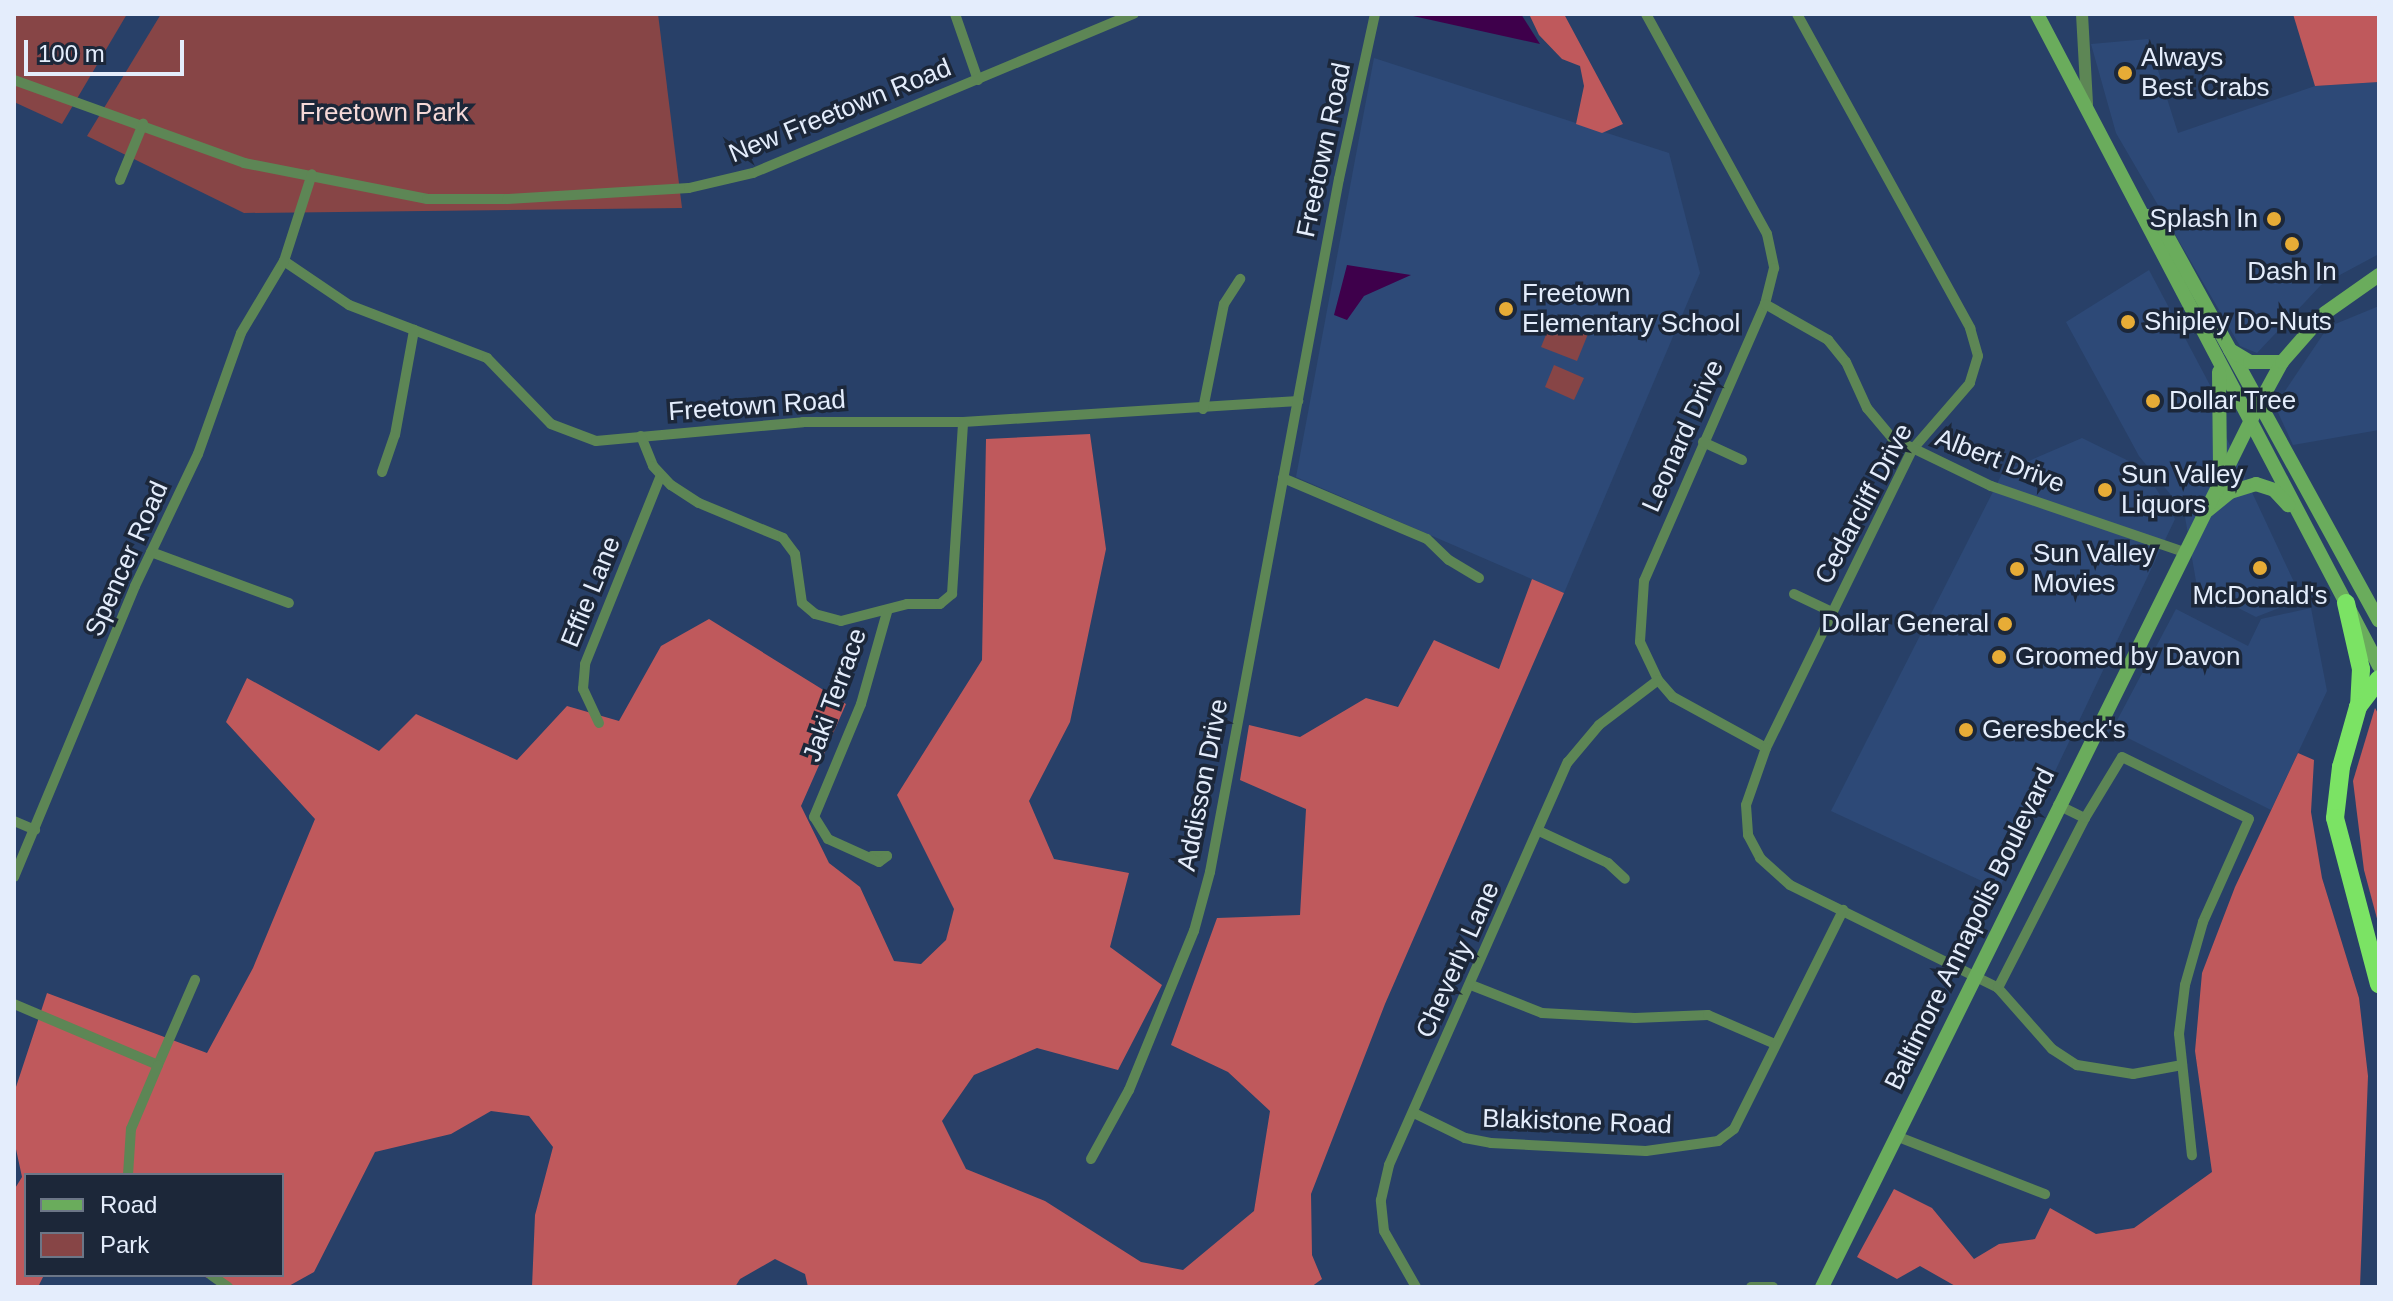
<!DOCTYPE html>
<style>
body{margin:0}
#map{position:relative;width:2393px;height:1301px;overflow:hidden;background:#284068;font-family:Arial,sans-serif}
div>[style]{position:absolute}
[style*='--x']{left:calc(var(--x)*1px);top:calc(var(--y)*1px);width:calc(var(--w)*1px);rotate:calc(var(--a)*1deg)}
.built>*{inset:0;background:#2d4977}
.green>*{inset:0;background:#874546}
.forest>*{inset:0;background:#bf595c}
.water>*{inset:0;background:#3e004b}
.minor>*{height:10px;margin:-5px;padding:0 5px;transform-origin:5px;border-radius:5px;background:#5d8655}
.tertiary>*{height:12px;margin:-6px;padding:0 6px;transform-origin:6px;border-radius:6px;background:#5d8655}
.secondary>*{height:14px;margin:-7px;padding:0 7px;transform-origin:7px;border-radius:7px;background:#6aac5c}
.motorway>*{height:18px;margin:-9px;padding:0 9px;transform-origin:9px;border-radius:9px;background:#7be364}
.dots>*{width:22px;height:22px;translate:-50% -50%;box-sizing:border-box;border:4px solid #1c2739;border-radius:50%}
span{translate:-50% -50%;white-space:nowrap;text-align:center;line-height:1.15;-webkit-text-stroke:7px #1c2739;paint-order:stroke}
.poi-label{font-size:26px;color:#e4edfc}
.left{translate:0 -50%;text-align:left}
.right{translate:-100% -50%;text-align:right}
.street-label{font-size:26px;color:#e4edfc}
.park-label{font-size:26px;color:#f6d9d8}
.frame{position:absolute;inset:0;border:16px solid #e4edfc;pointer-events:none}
.legend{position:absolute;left:24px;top:1173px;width:260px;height:104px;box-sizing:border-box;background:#1c2739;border:2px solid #6c7687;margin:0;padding:10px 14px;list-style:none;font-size:24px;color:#e4edfc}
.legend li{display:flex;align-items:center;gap:16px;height:40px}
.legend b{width:40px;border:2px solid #6c7687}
.scale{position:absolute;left:24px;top:40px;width:160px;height:36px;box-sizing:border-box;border:4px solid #e4edfc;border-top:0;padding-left:10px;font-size:24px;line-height:28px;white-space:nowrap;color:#e4edfc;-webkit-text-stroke:6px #1c2739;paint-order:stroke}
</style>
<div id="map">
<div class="built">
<div style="clip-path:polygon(2148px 39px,2178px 133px,2315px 86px,2379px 82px,2379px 254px,2321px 285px,2257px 353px,2240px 346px,2116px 133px,2091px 44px)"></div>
<div style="clip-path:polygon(1374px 58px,1669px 153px,1700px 273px,1564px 593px,1296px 477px)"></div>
<div style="clip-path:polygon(2149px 270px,2212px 389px,2219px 422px,2302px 599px,2256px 617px,2197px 587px,2184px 511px,2139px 456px,2066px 322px)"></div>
<div style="clip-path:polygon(2379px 306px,2379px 430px,2293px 445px,2275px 406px,2328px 327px)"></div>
<div style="clip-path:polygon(2082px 438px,2143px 468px,2175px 519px,1999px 889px,1831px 811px,2003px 472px)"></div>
<div style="clip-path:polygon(2311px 608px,2327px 691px,2271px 810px,2112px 730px,2176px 609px,2248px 646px,2261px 619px)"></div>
</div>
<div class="green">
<div style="clip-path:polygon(14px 14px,127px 14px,62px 124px,14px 102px)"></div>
<div style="clip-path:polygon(161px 14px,658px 14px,682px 208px,244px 213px,87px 136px)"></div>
<div style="clip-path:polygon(1552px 320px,1588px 334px,1577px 361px,1541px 347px)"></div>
<div style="clip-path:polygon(1554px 365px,1584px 378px,1574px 400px,1545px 387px)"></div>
</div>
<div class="forest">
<div style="clip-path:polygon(1529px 14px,1564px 14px,1623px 124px,1602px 133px,1576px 124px,1584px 86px,1580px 66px,1562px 59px,1539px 35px)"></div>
<div style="clip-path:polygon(2293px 14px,2379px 14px,2379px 82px,2315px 86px)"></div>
<div style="clip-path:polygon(1090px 434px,1106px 549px,1070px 722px,1029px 801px,1054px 859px,1129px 873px,1110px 947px,1162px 985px,1118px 1070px,1037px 1048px,974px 1075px,942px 1121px,966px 1169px,1045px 1201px,1141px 1262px,1183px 1270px,1254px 1211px,1270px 1111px,1228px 1072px,1171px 1045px,1217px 918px,1300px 915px,1306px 809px,1240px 780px,1249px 725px,1300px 737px,1366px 698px,1398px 707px,1434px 640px,1499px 669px,1532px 579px,1564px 593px,1385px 1004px,1311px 1194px,1312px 1255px,1322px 1279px,1311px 1287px,808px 1287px,805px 1274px,775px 1259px,740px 1279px,735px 1287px,532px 1287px,535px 1215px,553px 1147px,529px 1116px,491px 1111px,451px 1134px,375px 1152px,314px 1272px,287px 1287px,231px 1287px,200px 1275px,282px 1275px,282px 1175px,26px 1175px,26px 1275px,44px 1275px,38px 1287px,14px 1287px,14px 1190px,22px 1177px,14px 1140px,14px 1093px,47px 993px,207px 1053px,253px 968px,315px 819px,226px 722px,247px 678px,379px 751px,416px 714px,517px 760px,567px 706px,619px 721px,661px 646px,709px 619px,846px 704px,801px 806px,829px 863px,860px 887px,894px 961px,921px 964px,946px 940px,954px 909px,897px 795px,982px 660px,986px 439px)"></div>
<div style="clip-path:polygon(2375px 708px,2379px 715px,2379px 926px,2364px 870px,2353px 781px)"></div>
<div style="clip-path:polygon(2298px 753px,2314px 760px,2311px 812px,2322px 878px,2359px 998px,2368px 1076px,2360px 1287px,1957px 1287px,1920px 1266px,1897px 1279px,1857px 1257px,1894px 1189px,1932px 1208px,1974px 1259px,1999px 1244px,2035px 1239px,2050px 1208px,2096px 1234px,2134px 1228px,2212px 1172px,2195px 1051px,2202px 973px,2235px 887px)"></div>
</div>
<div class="water">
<div style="clip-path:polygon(1521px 14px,1540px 44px,1413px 16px,1414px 14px)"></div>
<div style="clip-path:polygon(1347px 265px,1411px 275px,1364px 296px,1347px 320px,1334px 315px)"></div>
</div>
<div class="minor">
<div style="--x:955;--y:14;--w:70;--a:70.8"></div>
<div style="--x:1646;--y:14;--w:251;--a:61.2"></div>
<div style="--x:1767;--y:234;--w:35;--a:78"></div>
<div style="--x:1774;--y:268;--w:37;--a:104"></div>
<div style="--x:1765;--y:304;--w:302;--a:113.6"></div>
<div style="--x:1644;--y:581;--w:61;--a:93.8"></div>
<div style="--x:1640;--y:642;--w:42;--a:64.7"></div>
<div style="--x:1658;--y:680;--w:23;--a:49"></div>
<div style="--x:1673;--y:697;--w:106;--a:28.7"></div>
<div style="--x:1797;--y:14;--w:359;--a:61.1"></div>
<div style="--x:1970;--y:328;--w:29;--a:74"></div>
<div style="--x:1978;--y:356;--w:28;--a:107"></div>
<div style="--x:1970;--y:383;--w:89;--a:130.9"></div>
<div style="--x:1912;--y:450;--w:332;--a:116.1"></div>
<div style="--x:1766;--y:748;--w:60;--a:109.3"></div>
<div style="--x:1746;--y:805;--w:30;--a:86"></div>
<div style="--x:1748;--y:835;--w:26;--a:62"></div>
<div style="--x:1760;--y:858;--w:40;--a:42"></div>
<div style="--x:1790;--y:885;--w:232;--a:26.3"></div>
<div style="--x:1998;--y:988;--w:81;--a:48.5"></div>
<div style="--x:2052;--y:1049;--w:30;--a:33"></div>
<div style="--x:2077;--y:1065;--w:57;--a:9.1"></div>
<div style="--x:2133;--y:1074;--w:50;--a:-10.4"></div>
<div style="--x:14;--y:80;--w:245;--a:19.8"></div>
<div style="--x:244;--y:163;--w:187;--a:11.1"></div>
<div style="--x:427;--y:199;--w:80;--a:0"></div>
<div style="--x:507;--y:199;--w:182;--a:-3.5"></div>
<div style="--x:689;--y:188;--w:66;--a:-13.2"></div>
<div style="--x:753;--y:173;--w:413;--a:-22.7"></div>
<div style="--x:120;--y:180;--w:61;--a:-67.7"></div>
<div style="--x:284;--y:261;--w:78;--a:34.1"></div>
<div style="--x:349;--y:305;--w:148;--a:21"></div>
<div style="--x:487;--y:358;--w:92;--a:45.9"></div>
<div style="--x:551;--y:424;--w:48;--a:20.7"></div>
<div style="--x:596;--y:441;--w:208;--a:-5.2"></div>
<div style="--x:803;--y:422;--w:160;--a:0"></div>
<div style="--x:963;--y:422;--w:336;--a:-3.6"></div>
<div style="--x:1765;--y:304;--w:73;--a:29.7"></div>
<div style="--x:1828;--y:340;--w:28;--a:51"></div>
<div style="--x:1846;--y:362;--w:51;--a:65.5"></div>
<div style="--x:1867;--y:408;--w:39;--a:50"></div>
<div style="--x:1892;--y:438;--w:110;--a:25.9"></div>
<div style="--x:1991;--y:486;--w:204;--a:18.9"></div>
<div style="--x:1203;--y:409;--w:107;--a:-78.7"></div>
<div style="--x:1224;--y:304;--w:30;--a:-57"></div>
<div style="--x:641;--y:436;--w:32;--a:68"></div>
<div style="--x:653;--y:466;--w:26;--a:47"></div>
<div style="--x:671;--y:485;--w:33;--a:33"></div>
<div style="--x:699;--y:503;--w:91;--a:22.6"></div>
<div style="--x:783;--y:538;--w:20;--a:53"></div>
<div style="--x:795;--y:554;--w:49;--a:81.9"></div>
<div style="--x:802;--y:603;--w:17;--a:40"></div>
<div style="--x:815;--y:614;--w:27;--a:15"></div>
<div style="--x:841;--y:621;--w:68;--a:-14.4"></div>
<div style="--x:907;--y:604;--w:33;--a:0"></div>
<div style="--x:940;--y:604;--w:16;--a:-40"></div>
<div style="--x:952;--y:594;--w:172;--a:-86.3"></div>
<div style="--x:1703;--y:442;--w:43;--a:24.8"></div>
<div style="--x:382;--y:472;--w:39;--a:-71"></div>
<div style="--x:395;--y:435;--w:107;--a:-79.7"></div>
<div style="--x:1283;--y:478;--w:156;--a:23"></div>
<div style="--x:1427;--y:539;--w:30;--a:44"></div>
<div style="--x:1449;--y:560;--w:35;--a:31"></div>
<div style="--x:151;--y:552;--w:147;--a:20.3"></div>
<div style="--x:1794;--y:594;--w:42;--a:25.3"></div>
<div style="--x:599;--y:723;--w:38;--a:-115"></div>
<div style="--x:583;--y:689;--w:25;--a:-85"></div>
<div style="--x:585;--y:664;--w:201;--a:-68.1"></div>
<div style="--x:2058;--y:805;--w:30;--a:26"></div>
<div style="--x:14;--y:821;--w:23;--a:23"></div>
<div style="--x:1539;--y:831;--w:76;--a:24.9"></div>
<div style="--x:1608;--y:863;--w:23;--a:43"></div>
<div style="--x:872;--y:856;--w:15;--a:0"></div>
<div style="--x:887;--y:856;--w:10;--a:143"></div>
<div style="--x:879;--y:862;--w:56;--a:-155.7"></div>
<div style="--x:828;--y:839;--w:26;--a:-122"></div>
<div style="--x:814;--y:817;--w:122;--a:-67.4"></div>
<div style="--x:861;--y:704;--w:96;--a:-74.2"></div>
<div style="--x:14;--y:877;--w:315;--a:-67.4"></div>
<div style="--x:135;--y:586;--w:146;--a:-64.5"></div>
<div style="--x:198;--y:454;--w:128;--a:-70.4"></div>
<div style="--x:241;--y:333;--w:84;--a:-59.2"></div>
<div style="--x:284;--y:261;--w:91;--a:-72.2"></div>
<div style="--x:1471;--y:985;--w:76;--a:21.5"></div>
<div style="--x:1542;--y:1013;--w:93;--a:3.1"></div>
<div style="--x:1635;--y:1018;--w:73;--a:-2.4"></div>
<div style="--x:1708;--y:1015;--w:73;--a:23.4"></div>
<div style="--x:1998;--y:988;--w:191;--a:-62.9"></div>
<div style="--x:2085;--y:818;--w:71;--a:-58.8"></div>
<div style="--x:2122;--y:757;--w:141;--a:26"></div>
<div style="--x:2249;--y:819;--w:113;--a:114.1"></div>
<div style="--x:2203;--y:922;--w:66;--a:105.9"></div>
<div style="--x:2185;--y:985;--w:49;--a:97"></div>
<div style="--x:2179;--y:1034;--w:122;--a:83.9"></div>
<div style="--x:14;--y:1004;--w:156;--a:23"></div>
<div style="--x:158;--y:1065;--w:93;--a:-66.5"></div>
<div style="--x:1414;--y:1113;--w:57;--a:26.1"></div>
<div style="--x:1465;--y:1138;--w:26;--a:11"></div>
<div style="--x:1491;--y:1143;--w:155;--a:3"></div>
<div style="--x:1646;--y:1151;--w:73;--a:-7.9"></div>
<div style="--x:1718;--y:1141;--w:20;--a:-37"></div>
<div style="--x:1734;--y:1129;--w:245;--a:-63.5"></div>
<div style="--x:1896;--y:1136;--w:160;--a:21.3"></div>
<div style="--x:1091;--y:1159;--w:79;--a:-61.2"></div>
<div style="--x:1129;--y:1090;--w:172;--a:-67.8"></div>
<div style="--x:1194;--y:931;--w:61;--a:-74.8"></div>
<div style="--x:1210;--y:872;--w:705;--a:-79.46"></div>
<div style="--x:1339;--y:179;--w:169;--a:-77.7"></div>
<div style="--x:128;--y:1175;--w:46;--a:-86.3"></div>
<div style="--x:131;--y:1129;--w:69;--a:-67.1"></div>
<div style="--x:211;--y:1275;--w:21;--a:35"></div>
<div style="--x:1416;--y:1287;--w:64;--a:-119.7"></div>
<div style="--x:1384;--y:1231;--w:31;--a:-96"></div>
<div style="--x:1381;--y:1200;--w:36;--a:-77"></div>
<div style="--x:1389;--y:1165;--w:441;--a:-66.1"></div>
<div style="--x:1568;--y:762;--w:48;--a:-50"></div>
<div style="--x:1599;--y:725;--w:74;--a:-37.3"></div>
<div style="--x:1751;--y:1287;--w:22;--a:0"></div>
</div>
<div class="tertiary">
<div style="--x:2082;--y:14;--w:90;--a:86.8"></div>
</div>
<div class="secondary">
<div style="--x:2037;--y:14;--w:736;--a:62.32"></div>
<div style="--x:2147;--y:216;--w:20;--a:37"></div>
<div style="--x:2163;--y:228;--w:448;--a:61.2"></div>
<div style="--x:2230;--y:350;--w:23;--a:31"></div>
<div style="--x:2250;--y:362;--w:32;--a:0"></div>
<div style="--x:2219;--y:372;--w:99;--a:89.4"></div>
<div style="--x:2208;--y:510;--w:28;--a:-39"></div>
<div style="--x:2230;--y:492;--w:27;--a:-17"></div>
<div style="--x:2256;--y:484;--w:19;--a:18"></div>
<div style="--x:2274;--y:490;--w:21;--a:47"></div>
<div style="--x:1822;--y:1287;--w:983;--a:-63.67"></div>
<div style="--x:2258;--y:406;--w:50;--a:-61.4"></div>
<div style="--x:2282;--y:362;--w:65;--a:-48.7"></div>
<div style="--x:2325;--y:313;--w:66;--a:-35.1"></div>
</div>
<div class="motorway">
<div style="--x:2346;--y:603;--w:68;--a:77.2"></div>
<div style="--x:2361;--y:669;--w:33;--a:93"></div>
<div style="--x:2379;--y:679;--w:35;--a:127"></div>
<div style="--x:2358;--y:707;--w:62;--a:105.8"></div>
<div style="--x:2341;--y:767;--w:51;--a:96.7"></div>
<div style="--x:2335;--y:818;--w:172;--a:75.2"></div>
</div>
<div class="dots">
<div style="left:2125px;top:73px;background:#e7ac36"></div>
<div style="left:2274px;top:219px;background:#e7ac36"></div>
<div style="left:2292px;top:244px;background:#e7ac36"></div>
<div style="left:1506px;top:309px;background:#e7ac36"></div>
<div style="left:2128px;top:322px;background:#e7ac36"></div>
<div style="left:2153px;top:401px;background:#e7ac36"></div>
<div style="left:2105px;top:490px;background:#e7ac36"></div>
<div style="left:2260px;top:568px;background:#e7ac36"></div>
<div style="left:2017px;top:569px;background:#e7ac36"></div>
<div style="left:2005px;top:624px;background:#e7ac36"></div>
<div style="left:1999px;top:657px;background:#e7ac36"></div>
<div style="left:1966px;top:730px;background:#e7ac36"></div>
</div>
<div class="poi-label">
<span class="left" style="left:2141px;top:73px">Always<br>Best Crabs</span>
<span class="right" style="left:2258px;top:219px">Splash In</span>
<span style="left:2292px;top:272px">Dash In</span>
<span class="left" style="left:1522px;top:309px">Freetown<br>Elementary School</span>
<span class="left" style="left:2144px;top:322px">Shipley Do-Nuts</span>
<span class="left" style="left:2169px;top:401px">Dollar Tree</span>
<span class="left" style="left:2121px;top:490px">Sun Valley<br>Liquors</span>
<span class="left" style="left:2033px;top:569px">Sun Valley<br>Movies</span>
<span style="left:2260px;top:596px">McDonald's</span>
<span class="right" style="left:1989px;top:624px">Dollar General</span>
<span class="left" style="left:2015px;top:657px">Groomed by Davon</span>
<span class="left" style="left:1982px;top:730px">Geresbeck's</span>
</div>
<div class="street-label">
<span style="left:840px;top:111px;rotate:-22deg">New Freetown Road</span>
<span style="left:1324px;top:150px;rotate:-78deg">Freetown Road</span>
<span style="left:757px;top:406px;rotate:-4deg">Freetown Road</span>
<span style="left:1683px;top:436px;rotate:-66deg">Leonard Drive</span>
<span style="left:2000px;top:461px;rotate:21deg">Albert Drive</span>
<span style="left:1864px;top:504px;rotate:-62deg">Cedarcliff Drive</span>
<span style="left:127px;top:559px;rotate:-66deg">Spencer Road</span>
<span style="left:591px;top:592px;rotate:-68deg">Effie Lane</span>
<span style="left:835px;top:695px;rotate:-70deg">Jaki Terrace</span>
<span style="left:1203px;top:785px;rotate:-79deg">Addisson Drive</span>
<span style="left:1970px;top:929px;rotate:-64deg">Baltimore Annapolis Boulevard</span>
<span style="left:1458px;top:960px;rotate:-66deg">Cheverly Lane</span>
<span style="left:1577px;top:1122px;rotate:2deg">Blakistone Road</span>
</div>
<div class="park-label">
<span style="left:384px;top:113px">Freetown Park</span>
</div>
<div class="frame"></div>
<ul class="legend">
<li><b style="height:10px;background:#6aac5c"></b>Road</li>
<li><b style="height:22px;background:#874546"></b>Park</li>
</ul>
<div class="scale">100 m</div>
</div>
